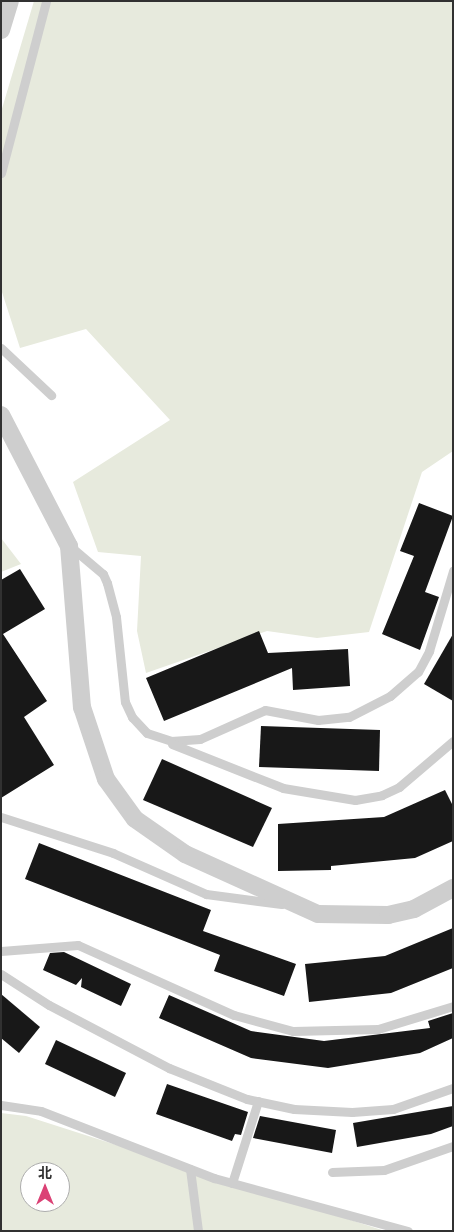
<!DOCTYPE html>
<meta charset="utf-8">
<style>
body{margin:0}
#map{position:relative;width:454px;height:1232px;overflow:hidden;background:#fff;font-family:Manrope,"Noto Sans SC",sans-serif}
div>[style]{position:absolute}
[style*='--x']{left:calc(var(--x)*1px);top:calc(var(--y)*1px);width:calc(var(--w)*1px);rotate:calc(var(--a)*1deg)}
.green>*{inset:0;background:#e7eadd}
.building>*{inset:0;background:#181818}
.lane>*{height:9px;margin:-4.5px;padding:0 4.5px;transform-origin:4.5px;border-radius:4.5px;background:#cecece}
.street>*{height:18px;margin:-9px;padding:0 9px;transform-origin:9px;border-radius:9px;background:#cecece}
span{translate:-50% -50%;white-space:nowrap;text-align:center;line-height:1.15;-webkit-text-stroke:5px #fff;paint-order:stroke}
.frame{position:absolute;inset:0;border:2px solid #313131;pointer-events:none}
.north{position:absolute;left:20px;top:1162px;width:50px;height:50px;box-sizing:border-box;background:#fff;border:1px solid #adadad;border-radius:50%;rotate:0deg;font-size:14px;font-weight:700;line-height:20px;text-align:center;color:#313131}
.north::after{content:'';display:block;margin:auto;width:18px;height:22px;background:#db4175;clip-path:polygon(50% 0,100% 100%,50% 72%,0 100%)}
</style>
<div id="map">
<div class="green">
<div style="clip-path:polygon(34px 1px,453px 1px,453px 451px,422px 472px,369px 632px,317px 638px,267px 631px,146px 673px,137px 631px,141px 556px,98px 552px,73px 482px,170px 420px,86px 329px,20px 348px,1px 289px,1px 112px)"></div>
<div style="clip-path:polygon(1px 538px,21px 564px,1px 572px)"></div>
<div style="clip-path:polygon(evenodd,1px 1113px,26px 1116px,385px 1231px,1px 1231px,1px 1113px,30px 1172px,60px 1172px,60px 1202px,30px 1202px,30px 1172px)"></div>
</div>
<div class="building">
<div style="clip-path:polygon(419px 503px,453px 516px,425px 592px,439px 597px,420px 650px,382px 634px,414px 556px,400px 551px)"></div>
<div style="clip-path:polygon(20px 569px,45px 609px,3px 634px,47px 701px,24px 717px,54px 765px,1px 798px,1px 580px)"></div>
<div style="clip-path:polygon(259px 631px,268px 653px,348px 649px,350px 686px,293px 690px,292px 668px,164px 721px,146px 678px)"></div>
<div style="clip-path:polygon(453px 634px,453px 701px,424px 684px)"></div>
<div style="clip-path:polygon(261px 726px,380px 730px,379px 771px,259px 767px)"></div>
<div style="clip-path:polygon(162px 759px,272px 808px,253px 847px,143px 800px)"></div>
<div style="clip-path:polygon(445px 790px,453px 806px,453px 841px,415px 858px,331px 866px,331px 870px,278px 871px,278px 824px,384px 817px)"></div>
<div style="clip-path:polygon(39px 843px,211px 910px,203px 931px,296px 964px,284px 996px,214px 971px,220px 955px,25px 879px)"></div>
<div style="clip-path:polygon(453px 928px,453px 968px,391px 993px,309px 1002px,305px 964px,385px 956px)"></div>
<div style="clip-path:polygon(64px 952px,131px 984px,121px 1006px,81px 987px,82px 978px,76px 985px,43px 970px,50px 953px)"></div>
<div style="clip-path:polygon(1px 994px,40px 1027px,19px 1053px,1px 1038px)"></div>
<div style="clip-path:polygon(169px 995px,251px 1031px,324px 1041px,430px 1028px,428px 1021px,453px 1013px,453px 1038px,420px 1053px,328px 1068px,251px 1058px,159px 1018px)"></div>
<div style="clip-path:polygon(56px 1040px,126px 1073px,115px 1097px,45px 1064px)"></div>
<div style="clip-path:polygon(167px 1084px,248px 1112px,241px 1135px,235px 1134px,232px 1141px,156px 1114px)"></div>
<div style="clip-path:polygon(453px 1106px,453px 1126px,431px 1134px,357px 1147px,353px 1123px)"></div>
<div style="clip-path:polygon(260px 1116px,336px 1130px,332px 1153px,253px 1138px)"></div>
</div>
<div class="lane">
<div style="--x:1;--y:173;--w:178;--a:-75.3"></div>
<div style="--x:1;--y:348;--w:69;--a:43.2"></div>
<div style="--x:71;--y:547;--w:42;--a:40.2"></div>
<div style="--x:103;--y:574;--w:10;--a:66"></div>
<div style="--x:107;--y:583;--w:35;--a:75"></div>
<div style="--x:116;--y:617;--w:85;--a:84"></div>
<div style="--x:125;--y:702;--w:17;--a:65"></div>
<div style="--x:132;--y:717;--w:22;--a:47"></div>
<div style="--x:147;--y:733;--w:25;--a:18"></div>
<div style="--x:171;--y:741;--w:29;--a:-4"></div>
<div style="--x:200;--y:739;--w:71;--a:-24"></div>
<div style="--x:265;--y:710;--w:54;--a:10.7"></div>
<div style="--x:318;--y:720;--w:31;--a:-6"></div>
<div style="--x:349;--y:717;--w:46;--a:-27.1"></div>
<div style="--x:390;--y:696;--w:37;--a:-41"></div>
<div style="--x:418;--y:672;--w:24;--a:-62"></div>
<div style="--x:429;--y:651;--w:84;--a:-73.3"></div>
<div style="--x:172;--y:744;--w:119;--a:21.6"></div>
<div style="--x:283;--y:788;--w:73;--a:9.5"></div>
<div style="--x:355;--y:800;--w:27;--a:-10"></div>
<div style="--x:382;--y:795;--w:19;--a:-25"></div>
<div style="--x:399;--y:787;--w:71;--a:-40.4"></div>
<div style="--x:1;--y:817;--w:118;--a:17.8"></div>
<div style="--x:113;--y:853;--w:102;--a:23.8"></div>
<div style="--x:206;--y:894;--w:76;--a:7.6"></div>
<div style="--x:1;--y:951;--w:77;--a:-4.5"></div>
<div style="--x:78;--y:945;--w:171;--a:24.2"></div>
<div style="--x:234;--y:1015;--w:61;--a:15.2"></div>
<div style="--x:293;--y:1031;--w:85;--a:-1.3"></div>
<div style="--x:378;--y:1029;--w:78;--a:-17"></div>
<div style="--x:1;--y:974;--w:57;--a:32.9"></div>
<div style="--x:49;--y:1005;--w:136;--a:27.7"></div>
<div style="--x:169;--y:1068;--w:84;--a:21.7"></div>
<div style="--x:247;--y:1099;--w:48;--a:12"></div>
<div style="--x:294;--y:1109;--w:58;--a:3"></div>
<div style="--x:352;--y:1112;--w:41;--a:-4.2"></div>
<div style="--x:393;--y:1109;--w:64;--a:-19.3"></div>
<div style="--x:1;--y:1105;--w:40;--a:8.5"></div>
<div style="--x:41;--y:1111;--w:186;--a:21.2"></div>
<div style="--x:214;--y:1178;--w:201;--a:15.3"></div>
<div style="--x:190;--y:1169;--w:63;--a:82.6"></div>
<div style="--x:332;--y:1172;--w:52;--a:-2.2"></div>
<div style="--x:384;--y:1170;--w:73;--a:-19.2"></div>
<div style="--x:232;--y:1183;--w:86;--a:-72.4"></div>
</div>
<div class="street">
<div style="--x:1;--y:30;--w:30;--a:-73"></div>
<div style="--x:1;--y:415;--w:148;--a:62.6"></div>
<div style="--x:69;--y:546;--w:162;--a:85.4"></div>
<div style="--x:82;--y:707;--w:76;--a:71.6"></div>
<div style="--x:106;--y:779;--w:49;--a:54.1"></div>
<div style="--x:135;--y:819;--w:61;--a:35"></div>
<div style="--x:185;--y:854;--w:146;--a:24.3"></div>
<div style="--x:318;--y:914;--w:70;--a:0.8"></div>
<div style="--x:388;--y:915;--w:27;--a:-13"></div>
<div style="--x:414;--y:909;--w:44;--a:-28.3"></div>
</div>
<div class="frame"></div>
<div class="north">北</div>
</div>
